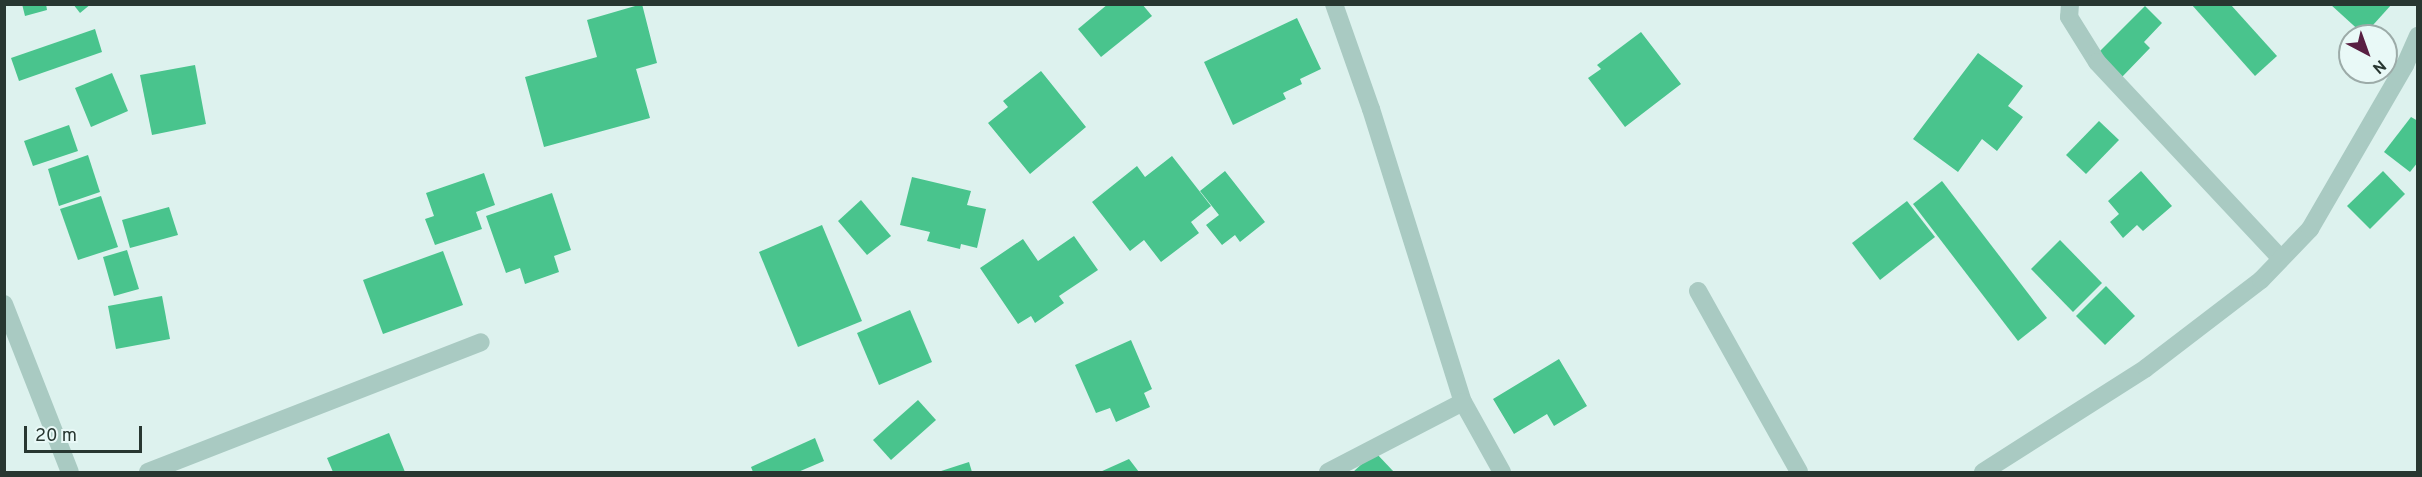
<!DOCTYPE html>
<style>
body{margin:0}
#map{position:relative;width:2422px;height:477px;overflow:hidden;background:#ddf2ee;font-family:Overpass,sans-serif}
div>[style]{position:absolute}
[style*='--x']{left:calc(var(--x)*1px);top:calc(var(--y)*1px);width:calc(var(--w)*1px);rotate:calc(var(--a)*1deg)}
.building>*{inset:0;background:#49c48d}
.minor>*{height:18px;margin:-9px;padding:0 9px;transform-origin:9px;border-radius:9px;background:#a9cac2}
span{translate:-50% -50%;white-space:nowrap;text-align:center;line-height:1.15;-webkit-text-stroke:4.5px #e9f9f7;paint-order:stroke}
.frame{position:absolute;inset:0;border:6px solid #283731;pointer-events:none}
.north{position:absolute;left:2338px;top:24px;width:60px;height:60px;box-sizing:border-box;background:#e9f9f7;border:2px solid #9caba8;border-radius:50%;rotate:139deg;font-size:16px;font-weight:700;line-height:24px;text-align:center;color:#283731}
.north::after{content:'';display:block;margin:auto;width:21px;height:27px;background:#581f42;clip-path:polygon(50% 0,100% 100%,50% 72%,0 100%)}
.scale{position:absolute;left:24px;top:426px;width:118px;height:27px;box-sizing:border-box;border:3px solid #283731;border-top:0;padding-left:8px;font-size:18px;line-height:21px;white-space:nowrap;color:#283731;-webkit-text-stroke:4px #e9f9f7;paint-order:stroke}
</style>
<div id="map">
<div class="building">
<div style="clip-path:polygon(22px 4px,46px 4px,47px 10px,25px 16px)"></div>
<div style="clip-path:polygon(73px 4px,91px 4px,80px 13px)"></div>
<div style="clip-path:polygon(642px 4px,657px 63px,636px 69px,650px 118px,544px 147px,525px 77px,597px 57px,587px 20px)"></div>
<div style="clip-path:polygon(1108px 4px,1142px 4px,1152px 16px,1101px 57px,1078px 29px)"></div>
<div style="clip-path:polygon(2330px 4px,2392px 4px,2364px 35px)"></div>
<div style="clip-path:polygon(2192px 5px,2231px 5px,2277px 56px,2255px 76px)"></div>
<div style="clip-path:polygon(2145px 6px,2162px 23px,2144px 42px,2150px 48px,2122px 77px,2098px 53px)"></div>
<div style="clip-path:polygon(1297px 18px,1321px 69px,1300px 79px,1302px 84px,1283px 93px,1286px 99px,1233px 125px,1204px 62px)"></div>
<div style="clip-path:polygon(95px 29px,102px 52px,19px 81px,11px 58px)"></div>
<div style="clip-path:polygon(1641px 32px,1681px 84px,1625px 127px,1588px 78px,1601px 69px,1597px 65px)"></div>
<div style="clip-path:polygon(1978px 53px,2023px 86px,2008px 106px,2023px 117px,1997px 151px,1982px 139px,1958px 172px,1913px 139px)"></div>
<div style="clip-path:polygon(195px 65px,206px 124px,152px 135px,140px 75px)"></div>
<div style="clip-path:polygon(1041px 71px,1086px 127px,1030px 174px,988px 123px,1008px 107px,1003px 101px)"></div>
<div style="clip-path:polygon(112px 73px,128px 111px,91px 127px,75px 88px)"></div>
<div style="clip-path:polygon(2411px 117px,2418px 121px,2418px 162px,2410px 172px,2384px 152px)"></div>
<div style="clip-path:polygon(2099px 121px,2119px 140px,2086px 174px,2066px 155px)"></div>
<div style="clip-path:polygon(69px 125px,78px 151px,33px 166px,24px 141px)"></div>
<div style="clip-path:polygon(88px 155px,100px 192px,59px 206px,48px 169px)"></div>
<div style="clip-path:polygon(1172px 156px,1211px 206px,1191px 222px,1199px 233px,1161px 262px,1144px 240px,1130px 251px,1092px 202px,1137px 166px,1145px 177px)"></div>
<div style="clip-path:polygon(1225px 171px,1265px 222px,1240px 242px,1235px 235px,1222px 245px,1206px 225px,1219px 215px,1200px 191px)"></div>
<div style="clip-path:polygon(2141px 171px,2172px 206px,2143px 231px,2137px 225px,2123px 238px,2110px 222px,2119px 214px,2108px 201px)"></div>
<div style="clip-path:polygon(2383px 171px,2405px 194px,2370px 229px,2347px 206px)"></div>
<div style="clip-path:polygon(484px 173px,495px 205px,476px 212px,482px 229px,435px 245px,425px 219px,434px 216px,426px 193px)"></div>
<div style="clip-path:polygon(912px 177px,971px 191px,967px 205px,986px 209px,977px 248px,961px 244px,960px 249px,927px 241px,930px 232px,900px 225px)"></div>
<div style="clip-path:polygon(1942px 181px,2047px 318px,2018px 341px,1913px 204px)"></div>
<div style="clip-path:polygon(552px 193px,571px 250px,554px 256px,559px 272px,525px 284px,520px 268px,506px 273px,486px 216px)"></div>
<div style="clip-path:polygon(101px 196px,118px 247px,78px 260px,60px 209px)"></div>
<div style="clip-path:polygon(861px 200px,891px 236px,867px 255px,838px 221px)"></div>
<div style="clip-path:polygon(1907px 201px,1935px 237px,1880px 280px,1852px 243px)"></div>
<div style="clip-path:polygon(169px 207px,178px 235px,130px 248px,122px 220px)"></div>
<div style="clip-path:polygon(822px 225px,862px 321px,798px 347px,759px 252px)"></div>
<div style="clip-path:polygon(1074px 236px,1098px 270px,1059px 296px,1064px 303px,1035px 323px,1031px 316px,1018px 324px,980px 268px,1023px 239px,1038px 261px)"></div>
<div style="clip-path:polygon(2060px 240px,2102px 283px,2073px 312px,2031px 269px)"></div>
<div style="clip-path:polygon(127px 250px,139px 289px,114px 296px,103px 257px)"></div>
<div style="clip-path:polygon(443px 251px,463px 305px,383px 334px,363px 280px)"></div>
<div style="clip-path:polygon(2106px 286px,2135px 316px,2105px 345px,2076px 316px)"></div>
<div style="clip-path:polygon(162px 296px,170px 339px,116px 349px,108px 306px)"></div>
<div style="clip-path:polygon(910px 310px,932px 362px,879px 385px,857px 333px)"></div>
<div style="clip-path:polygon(1131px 340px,1152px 389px,1144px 393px,1150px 407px,1116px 422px,1110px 408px,1096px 413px,1075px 365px)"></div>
<div style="clip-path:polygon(1559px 359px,1587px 406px,1554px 426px,1547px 414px,1514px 434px,1493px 399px)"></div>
<div style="clip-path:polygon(918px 400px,936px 420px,891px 460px,873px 440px)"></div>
<div style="clip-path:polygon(389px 433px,405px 472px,333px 472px,327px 458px)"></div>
<div style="clip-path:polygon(815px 438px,824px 461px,798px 472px,753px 472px,751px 467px)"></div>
<div style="clip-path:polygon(1375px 452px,1394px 472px,1353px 472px)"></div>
<div style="clip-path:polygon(1129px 459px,1139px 472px,1100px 472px)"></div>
<div style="clip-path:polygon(969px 462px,972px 472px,938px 472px)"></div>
</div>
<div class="minor">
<div style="--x:1334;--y:4;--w:111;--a:70.6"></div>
<div style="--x:1371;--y:109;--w:307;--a:72.6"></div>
<div style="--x:1463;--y:402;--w:80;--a:60.9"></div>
<div style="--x:2070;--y:4;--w:13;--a:94"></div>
<div style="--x:2069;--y:17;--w:53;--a:58.1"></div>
<div style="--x:2097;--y:62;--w:262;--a:46.9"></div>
<div style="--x:1698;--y:291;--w:207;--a:60.8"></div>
<div style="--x:4;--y:304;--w:180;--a:68.6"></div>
<div style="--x:148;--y:472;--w:357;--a:-21.3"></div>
<div style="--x:1328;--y:472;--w:152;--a:-27.4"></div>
<div style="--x:1983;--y:472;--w:193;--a:-32.5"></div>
<div style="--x:2146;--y:368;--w:145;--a:-37.4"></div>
<div style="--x:2261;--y:280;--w:71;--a:-46.1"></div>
<div style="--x:2310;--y:229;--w:190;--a:-59.9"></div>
<div style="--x:2405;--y:65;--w:32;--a:-66"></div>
</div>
<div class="frame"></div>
<div class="north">N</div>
<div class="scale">20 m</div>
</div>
